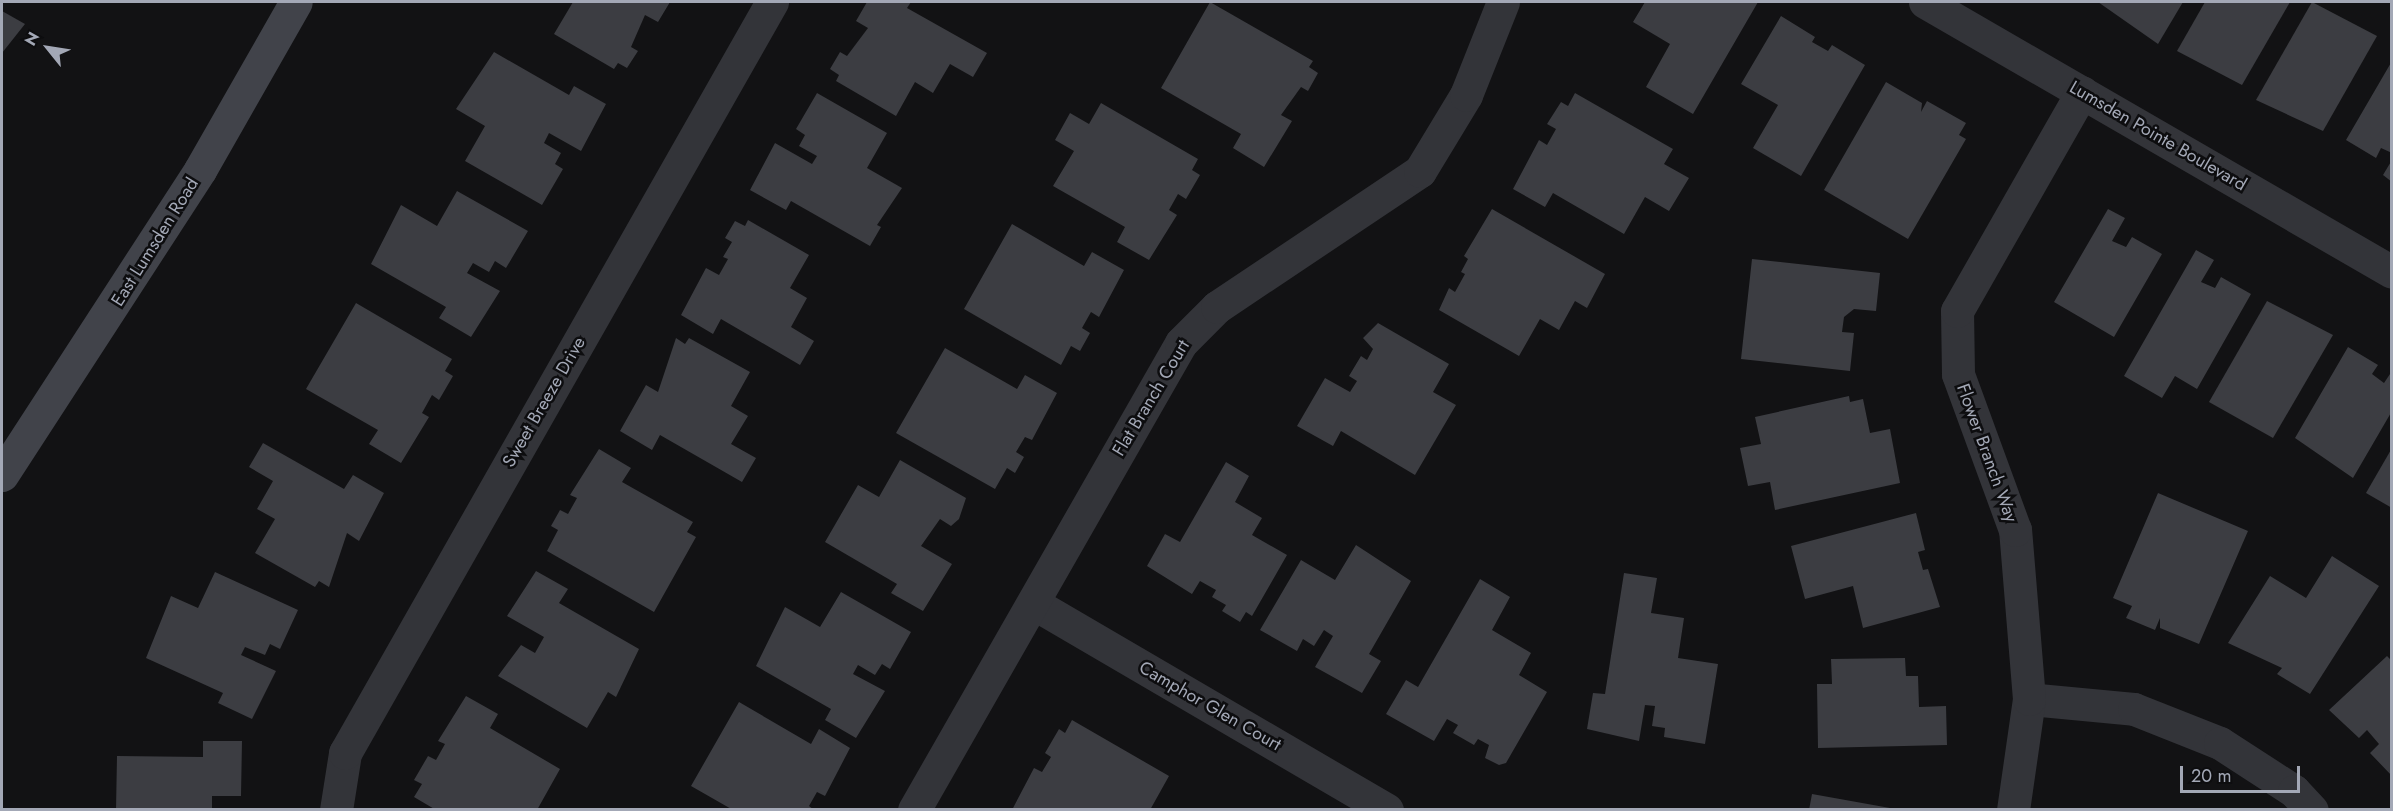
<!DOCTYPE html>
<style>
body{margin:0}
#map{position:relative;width:2393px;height:811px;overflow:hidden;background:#121214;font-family:Jost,sans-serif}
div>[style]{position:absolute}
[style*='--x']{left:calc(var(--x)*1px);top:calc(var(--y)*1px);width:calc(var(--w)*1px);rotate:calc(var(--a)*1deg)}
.building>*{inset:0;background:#3c3d42}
.street>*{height:33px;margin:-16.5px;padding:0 16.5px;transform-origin:16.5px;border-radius:16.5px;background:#333439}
.secondary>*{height:33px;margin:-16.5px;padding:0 16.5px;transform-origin:16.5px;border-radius:16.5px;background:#41434a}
span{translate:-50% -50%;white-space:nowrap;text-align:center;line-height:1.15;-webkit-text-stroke:5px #0d0d0f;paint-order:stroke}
.street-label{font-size:18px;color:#a3a8b6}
.frame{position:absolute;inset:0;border:3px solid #a3a8b6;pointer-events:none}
.north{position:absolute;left:18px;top:18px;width:60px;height:60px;-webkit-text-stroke:4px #0d0d0f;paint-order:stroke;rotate:300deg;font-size:16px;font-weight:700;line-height:24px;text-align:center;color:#a3a8b6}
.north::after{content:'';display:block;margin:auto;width:21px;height:27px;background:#a3a8b6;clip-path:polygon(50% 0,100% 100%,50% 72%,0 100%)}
.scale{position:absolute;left:2180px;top:766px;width:120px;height:27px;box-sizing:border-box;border:3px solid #a3a8b6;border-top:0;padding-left:8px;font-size:18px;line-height:21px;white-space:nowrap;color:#a3a8b6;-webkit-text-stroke:4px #0d0d0f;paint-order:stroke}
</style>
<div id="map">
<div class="building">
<div style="clip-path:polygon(573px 2px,670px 2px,658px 22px,645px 15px,631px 47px,638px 51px,627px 68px,618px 63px,614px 69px,554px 34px)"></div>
<div style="clip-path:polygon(867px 2px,911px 2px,907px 8px,987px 53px,973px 77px,950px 64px,933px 93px,915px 82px,896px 116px,836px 81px,839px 75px,830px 69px,840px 52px,847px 56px,868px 28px,856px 21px)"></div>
<div style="clip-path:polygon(1210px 2px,1313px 61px,1309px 67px,1318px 73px,1308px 91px,1301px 87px,1281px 115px,1292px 121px,1264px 167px,1233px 148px,1241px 134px,1161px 88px)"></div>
<div style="clip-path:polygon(1645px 2px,1758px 2px,1693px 114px,1646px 87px,1670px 44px,1633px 22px)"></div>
<div style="clip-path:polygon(2098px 2px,2183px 2px,2158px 44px)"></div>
<div style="clip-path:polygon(2205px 2px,2290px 2px,2242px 85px,2177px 51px)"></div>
<div style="clip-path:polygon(2312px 2px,2377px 36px,2323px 131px,2256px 100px)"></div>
<div style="clip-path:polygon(2px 11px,25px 24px,2px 53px)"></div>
<div style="clip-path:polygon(1781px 16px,1815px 37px,1812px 42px,1828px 51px,1832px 45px,1865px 65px,1801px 176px,1753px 148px,1778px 105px,1741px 84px)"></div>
<div style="clip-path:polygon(494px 52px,569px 95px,574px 86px,606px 104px,581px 151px,549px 133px,544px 143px,561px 153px,555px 164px,563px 169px,542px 205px,465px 161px,485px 126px,456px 109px)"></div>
<div style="clip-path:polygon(2392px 61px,2392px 153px,2381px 148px,2376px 158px,2346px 140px)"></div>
<div style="clip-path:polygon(1886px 82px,1922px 103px,1921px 112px,1927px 101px,1966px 123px,1959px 135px,1966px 139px,1908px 239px,1824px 190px)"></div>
<div style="clip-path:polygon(817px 93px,887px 133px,867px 168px,902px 188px,877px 225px,881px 227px,870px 246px,791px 201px,786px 210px,750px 190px,775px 143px,812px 164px,817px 156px,799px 146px,805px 135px,796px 129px)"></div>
<div style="clip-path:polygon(1575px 93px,1673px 149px,1664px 164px,1689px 178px,1669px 211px,1645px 197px,1624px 234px,1553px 193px,1545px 207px,1513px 189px,1539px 140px,1547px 145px,1556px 129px,1547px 124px,1561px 102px,1568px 106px)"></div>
<div style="clip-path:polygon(1101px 103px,1198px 159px,1192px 170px,1200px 175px,1186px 199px,1178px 194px,1169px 210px,1177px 215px,1149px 260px,1117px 242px,1125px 227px,1053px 186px,1074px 151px,1055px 140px,1070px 113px,1089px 124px)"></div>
<div style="clip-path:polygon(2392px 160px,2392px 182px,2383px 175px)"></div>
<div style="clip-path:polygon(457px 191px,528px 231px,506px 268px,495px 261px,489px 272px,473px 263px,467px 273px,500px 291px,471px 337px,439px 318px,446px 307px,371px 264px,401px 205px,437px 226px)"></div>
<div style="clip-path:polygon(1492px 209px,1605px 274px,1587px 308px,1575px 301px,1559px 330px,1540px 319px,1519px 356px,1439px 310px,1449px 288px,1455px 292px,1465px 274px,1461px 272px,1468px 259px,1464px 256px)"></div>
<div style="clip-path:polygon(2108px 209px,2125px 218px,2112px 241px,2126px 247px,2132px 237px,2162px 254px,2114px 337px,2054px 302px)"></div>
<div style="clip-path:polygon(748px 220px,809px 255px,790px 288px,807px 298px,791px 327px,814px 341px,800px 365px,721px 319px,713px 334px,681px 315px,706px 268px,719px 275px,728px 259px,723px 257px,732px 242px,725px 238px,735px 221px,745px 226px)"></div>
<div style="clip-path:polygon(1012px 224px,1084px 266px,1092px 252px,1124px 270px,1099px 317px,1091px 312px,1082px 328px,1090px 333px,1080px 351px,1071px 346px,1061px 365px,964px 309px)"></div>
<div style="clip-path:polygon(2196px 250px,2214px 260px,2201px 282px,2215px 288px,2221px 277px,2251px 294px,2197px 389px,2175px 376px,2162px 398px,2124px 376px)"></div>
<div style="clip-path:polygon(1752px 259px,1880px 273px,1876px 311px,1854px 309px,1844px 317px,1842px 332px,1854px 333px,1850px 371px,1741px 359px)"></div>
<div style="clip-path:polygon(2267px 301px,2333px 335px,2273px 438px,2209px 402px)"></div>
<div style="clip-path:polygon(356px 303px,452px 359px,445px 371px,453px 376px,439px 400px,432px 395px,422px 413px,429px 417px,401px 463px,369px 444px,378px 430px,306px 389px)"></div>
<div style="clip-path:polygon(1378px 323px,1449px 364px,1433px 392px,1456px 405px,1415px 475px,1341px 431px,1333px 446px,1297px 426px,1325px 378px,1350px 392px,1357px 381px,1349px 376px,1361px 356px,1367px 360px,1373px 349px,1363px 338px)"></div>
<div style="clip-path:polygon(676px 338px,685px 344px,689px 338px,750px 372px,731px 406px,748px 416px,731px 444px,756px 458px,742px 482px,660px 435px,652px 450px,620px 431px,646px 385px,658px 392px)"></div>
<div style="clip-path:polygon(2348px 347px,2378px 365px,2372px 374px,2384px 383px,2392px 371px,2392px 411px,2353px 478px,2295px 438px)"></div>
<div style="clip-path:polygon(945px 348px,1017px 389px,1025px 375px,1057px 393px,1032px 440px,1025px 437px,1016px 452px,1024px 457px,1015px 473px,1007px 468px,995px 489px,896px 433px)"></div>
<div style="clip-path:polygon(1849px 396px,1850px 402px,1863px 399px,1870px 433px,1890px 429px,1900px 483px,1775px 510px,1770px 482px,1748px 486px,1740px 448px,1761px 444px,1755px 417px)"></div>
<div style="clip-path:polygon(263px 443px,344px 489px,353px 475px,384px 493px,359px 541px,347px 533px,329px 587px,319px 581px,315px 587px,255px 553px,275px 519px,257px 509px,273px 481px,249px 467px)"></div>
<div style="clip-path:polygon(2392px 448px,2392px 508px,2366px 493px)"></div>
<div style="clip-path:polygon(599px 449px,631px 468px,622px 482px,693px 522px,687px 532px,696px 537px,654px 612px,547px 551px,558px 530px,551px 526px,560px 510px,568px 514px,577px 498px,570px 495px)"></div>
<div style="clip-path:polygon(900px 460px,966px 498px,959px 519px,951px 526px,940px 519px,921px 546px,952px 564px,923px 611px,891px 593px,897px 584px,825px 542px,858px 485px,879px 497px)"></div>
<div style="clip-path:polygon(1226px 462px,1249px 476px,1235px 502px,1262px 518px,1252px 535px,1287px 555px,1252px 616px,1246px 612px,1240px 622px,1222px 611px,1226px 605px,1212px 597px,1216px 590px,1200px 581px,1192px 594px,1147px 566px,1165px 534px,1180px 542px)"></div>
<div style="clip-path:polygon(2158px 493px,2248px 531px,2199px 644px,2160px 628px,2160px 618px,2155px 630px,2126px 618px,2132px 606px,2113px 598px)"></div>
<div style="clip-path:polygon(1916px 513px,1925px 550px,1918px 552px,1923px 570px,1928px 569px,1940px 607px,1863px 628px,1853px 586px,1805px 599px,1791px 546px)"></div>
<div style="clip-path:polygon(1356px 545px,1411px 581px,1369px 654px,1381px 661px,1362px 693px,1315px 667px,1333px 636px,1324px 630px,1314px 646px,1303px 639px,1297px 651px,1260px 630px,1301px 560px,1335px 580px)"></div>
<div style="clip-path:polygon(2332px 556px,2379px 586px,2310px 694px,2277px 674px,2282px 668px,2228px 643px,2270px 576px,2306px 598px)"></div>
<div style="clip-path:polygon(536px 571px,568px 589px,559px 603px,639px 649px,616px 697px,608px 692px,587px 728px,498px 676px,521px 645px,535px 653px,544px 637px,507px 616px)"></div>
<div style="clip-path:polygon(215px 572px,298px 610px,280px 649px,270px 644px,265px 655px,245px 647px,241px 655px,276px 671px,252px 719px,218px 703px,223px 693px,146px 658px,171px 596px,198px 608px)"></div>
<div style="clip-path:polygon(1624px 573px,1657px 578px,1651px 613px,1684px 618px,1678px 658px,1718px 664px,1705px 744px,1664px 737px,1665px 728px,1652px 726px,1655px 706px,1645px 705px,1639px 741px,1587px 729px,1593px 693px,1605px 694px)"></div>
<div style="clip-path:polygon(1480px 579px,1510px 597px,1492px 630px,1531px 653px,1519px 675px,1547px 692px,1506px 763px,1499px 765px,1485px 758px,1489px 745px,1478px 739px,1474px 745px,1453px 733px,1458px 725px,1447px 719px,1434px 741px,1386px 714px,1406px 680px,1418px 687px)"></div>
<div style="clip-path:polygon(841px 592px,911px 632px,890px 669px,882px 664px,875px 675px,858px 665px,853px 674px,885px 691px,856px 738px,825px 720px,831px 709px,756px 666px,785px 607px,820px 627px)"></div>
<div style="clip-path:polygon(2387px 656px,2392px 661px,2392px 776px,2370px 753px,2379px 744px,2367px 730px,2359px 738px,2329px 710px)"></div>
<div style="clip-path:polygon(1905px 658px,1906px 676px,1918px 676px,1919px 707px,1946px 706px,1947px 745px,1818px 748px,1817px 684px,1832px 684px,1831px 659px)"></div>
<div style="clip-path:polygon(466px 696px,498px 714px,490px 728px,560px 769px,537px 810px,436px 810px,414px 797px,422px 784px,414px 780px,428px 756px,436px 760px,445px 744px,438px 741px)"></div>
<div style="clip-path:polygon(739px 702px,811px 744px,819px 729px,850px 748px,825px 796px,817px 792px,809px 806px,814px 810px,733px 810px,691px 786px)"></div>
<div style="clip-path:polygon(1072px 720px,1169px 776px,1150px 810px,1012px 810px,1034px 768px,1042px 772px,1051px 757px,1045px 753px,1059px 729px,1065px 733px)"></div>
<div style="clip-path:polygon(203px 741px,242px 741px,241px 796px,212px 796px,212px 810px,116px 810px,117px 756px,203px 757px)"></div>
<div style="clip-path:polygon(1812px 794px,1890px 808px,1890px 810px,1809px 810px)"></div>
</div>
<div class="street">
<div style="--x:1925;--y:2;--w:539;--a:30.03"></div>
<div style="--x:1033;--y:603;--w:410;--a:30.3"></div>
<div style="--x:2029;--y:699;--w:105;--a:5.4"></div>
<div style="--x:2134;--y:709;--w:92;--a:21.6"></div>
<div style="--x:2220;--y:743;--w:88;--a:33"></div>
<div style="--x:2294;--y:791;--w:26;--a:47"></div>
<div style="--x:336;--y:810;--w:58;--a:-81"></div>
<div style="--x:345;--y:753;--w:864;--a:-60.38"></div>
<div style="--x:914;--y:810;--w:538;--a:-60.24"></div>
<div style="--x:1181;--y:343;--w:51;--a:-45"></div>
<div style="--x:1217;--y:307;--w:244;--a:-33.8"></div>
<div style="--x:1420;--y:171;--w:89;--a:-58.8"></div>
<div style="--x:1466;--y:95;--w:100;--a:-68.3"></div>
<div style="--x:2013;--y:810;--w:112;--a:-81.8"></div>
<div style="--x:2029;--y:699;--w:170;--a:-94.7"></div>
<div style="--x:2015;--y:530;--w:166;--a:-110.1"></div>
<div style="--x:1958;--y:374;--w:63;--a:-90.9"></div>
<div style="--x:1957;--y:311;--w:252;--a:-60.3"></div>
</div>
<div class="secondary">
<div style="--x:2;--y:475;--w:364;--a:-57"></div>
<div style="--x:200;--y:170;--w:193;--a:-60.3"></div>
</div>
<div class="street-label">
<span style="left:2158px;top:136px;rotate:30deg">Lumsden Pointe Boulevard</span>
<span style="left:155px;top:242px;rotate:-58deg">East Lumsden Road</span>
<span style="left:1151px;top:398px;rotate:-59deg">Flat Branch Court</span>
<span style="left:544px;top:402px;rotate:-60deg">Sweet Breeze Drive</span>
<span style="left:1987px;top:453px;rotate:70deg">Flower Branch Way</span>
<span style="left:1210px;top:706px;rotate:30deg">Camphor Glen Court</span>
</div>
<div class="frame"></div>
<div class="north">N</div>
<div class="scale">20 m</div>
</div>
